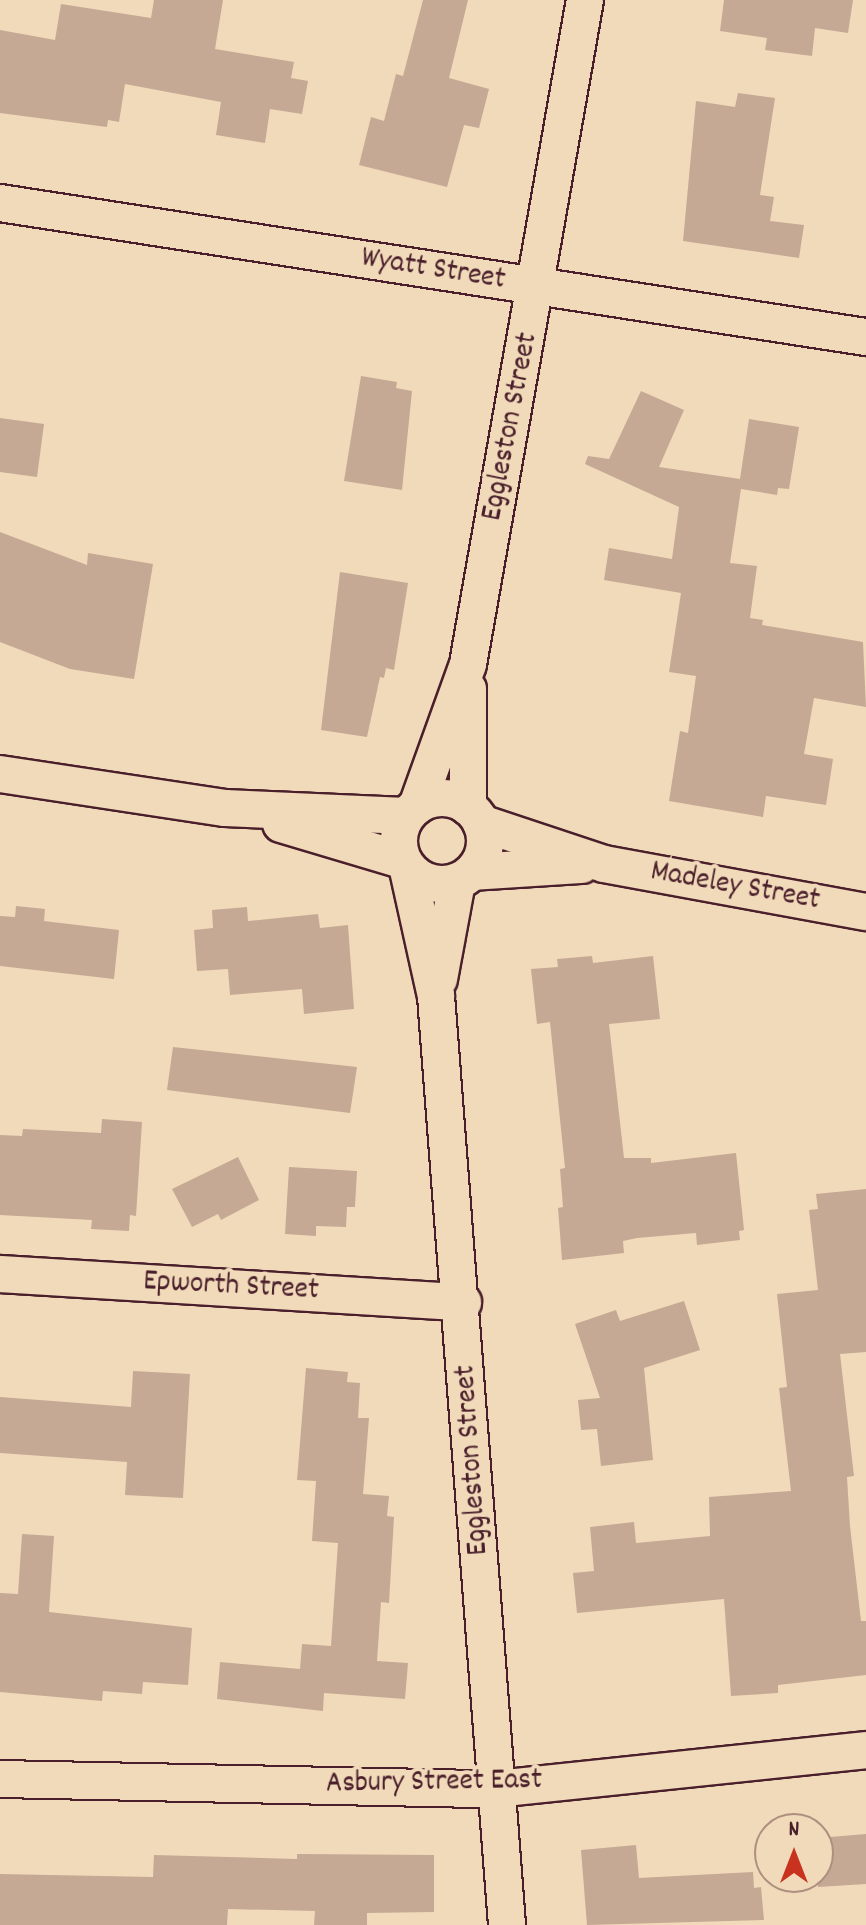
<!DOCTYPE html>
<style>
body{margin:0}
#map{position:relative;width:866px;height:1925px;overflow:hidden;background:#f1dab9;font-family:Dekko,sans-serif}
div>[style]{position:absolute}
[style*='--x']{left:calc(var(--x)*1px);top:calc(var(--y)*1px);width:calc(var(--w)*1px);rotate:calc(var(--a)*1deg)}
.building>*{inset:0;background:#c5a994}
.roads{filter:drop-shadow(2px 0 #4a1f2b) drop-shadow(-2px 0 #4a1f2b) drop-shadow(0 2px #4a1f2b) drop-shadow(0 -2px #4a1f2b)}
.minor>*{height:36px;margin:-18px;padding:0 18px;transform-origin:18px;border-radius:18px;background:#f1dab9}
.minor>.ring{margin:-18px;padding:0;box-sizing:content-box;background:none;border:36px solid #f1dab9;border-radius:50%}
span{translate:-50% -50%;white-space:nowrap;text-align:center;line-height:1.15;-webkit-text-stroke:8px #f1dab9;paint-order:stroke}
.street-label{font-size:30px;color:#4a1f2b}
.north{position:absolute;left:754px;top:1813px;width:80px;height:80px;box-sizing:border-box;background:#f1dab9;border:2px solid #ae8f80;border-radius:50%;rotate:0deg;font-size:22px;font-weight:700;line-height:32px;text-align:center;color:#4a1f2b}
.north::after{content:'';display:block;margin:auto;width:28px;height:36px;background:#c8321e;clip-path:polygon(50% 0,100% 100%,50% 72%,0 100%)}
</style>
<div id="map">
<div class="building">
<div style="clip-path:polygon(154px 0,223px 0,215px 49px,294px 62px,291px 78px,308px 81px,302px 114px,270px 109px,265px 143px,216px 135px,221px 102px,125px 84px,119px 122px,108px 120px,107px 127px,0 113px,0 30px,55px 40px,61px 4px,151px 18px)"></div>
<div style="clip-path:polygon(423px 0,468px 0,449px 78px,489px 89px,479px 128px,464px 125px,447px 187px,359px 165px,371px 117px,384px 121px,396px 74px,403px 76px)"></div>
<div style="clip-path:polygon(724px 0,853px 0,848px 33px,815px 28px,812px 56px,765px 50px,767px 38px,720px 31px)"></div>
<div style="clip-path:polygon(738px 93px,775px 98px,760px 195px,774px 197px,770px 221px,804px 225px,799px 258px,683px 241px,696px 101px,735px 107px)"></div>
<div style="clip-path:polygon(361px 376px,397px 382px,396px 388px,412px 391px,402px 490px,344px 481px)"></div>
<div style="clip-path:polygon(641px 391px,684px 410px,659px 467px,740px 479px,749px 419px,799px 427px,789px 489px,778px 488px,777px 495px,741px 489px,730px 563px,757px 566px,750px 618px,763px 620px,762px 625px,863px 642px,866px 707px,814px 698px,804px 754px,833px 759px,826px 805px,766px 796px,763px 817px,669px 801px,680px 731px,688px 733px,696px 676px,669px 672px,681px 593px,604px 580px,609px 548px,672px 559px,679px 507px,585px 464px,588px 456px,609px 459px)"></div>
<div style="clip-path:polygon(0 418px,44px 424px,37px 477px,0 472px)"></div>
<div style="clip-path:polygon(0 532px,87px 565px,88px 553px,153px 564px,134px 679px,70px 669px,0 642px)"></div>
<div style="clip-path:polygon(340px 572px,408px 583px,394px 670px,386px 668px,384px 678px,380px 677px,367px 737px,321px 730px)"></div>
<div style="clip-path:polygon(16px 906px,45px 909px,44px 921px,119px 930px,114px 979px,0 966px,0 916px,15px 917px)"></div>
<div style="clip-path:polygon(247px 907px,248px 921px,318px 914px,320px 928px,348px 925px,354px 1009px,304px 1014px,302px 989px,230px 995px,228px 969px,197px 971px,194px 930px,213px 928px,212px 910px)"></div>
<div style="clip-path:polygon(592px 956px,593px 963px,653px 956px,660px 1019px,609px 1024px,624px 1158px,651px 1158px,651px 1163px,736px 1153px,744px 1230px,739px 1231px,740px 1240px,697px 1245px,696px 1233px,637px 1238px,623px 1241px,624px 1253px,562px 1260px,558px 1208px,563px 1207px,560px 1169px,565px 1168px,550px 1022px,537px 1024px,531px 969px,558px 967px,557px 959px)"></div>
<div style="clip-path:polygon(173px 1047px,357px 1067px,350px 1113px,167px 1090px)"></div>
<div style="clip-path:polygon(102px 1119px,142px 1122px,136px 1216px,130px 1215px,129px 1231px,91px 1229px,92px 1220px,0 1215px,0 1135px,22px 1136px,23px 1129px,101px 1133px)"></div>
<div style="clip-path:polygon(238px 1157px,259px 1200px,221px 1220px,218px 1214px,192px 1227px,172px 1189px)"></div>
<div style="clip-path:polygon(289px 1167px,357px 1171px,355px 1207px,347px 1207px,346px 1227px,316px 1226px,316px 1236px,285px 1234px)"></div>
<div style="clip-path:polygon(866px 1189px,866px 1352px,840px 1354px,854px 1476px,847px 1477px,850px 1526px,861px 1621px,866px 1621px,866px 1675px,778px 1685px,778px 1693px,731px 1696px,724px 1599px,577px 1613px,573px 1573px,594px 1571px,590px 1527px,634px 1522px,636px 1543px,710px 1536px,709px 1497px,791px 1491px,779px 1388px,787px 1387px,777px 1294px,818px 1290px,809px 1210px,818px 1209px,816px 1194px)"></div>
<div style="clip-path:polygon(684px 1301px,700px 1350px,644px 1368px,653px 1460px,601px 1466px,597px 1429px,581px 1430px,578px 1400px,600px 1398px,575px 1324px,616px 1310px,620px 1321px)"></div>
<div style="clip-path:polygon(306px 1368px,348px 1372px,347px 1382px,360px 1383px,358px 1418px,369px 1418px,363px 1494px,389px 1496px,387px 1516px,394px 1517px,389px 1603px,381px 1602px,377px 1661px,408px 1663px,405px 1699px,324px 1693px,323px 1711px,217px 1699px,220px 1662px,300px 1669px,302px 1644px,331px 1646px,338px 1543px,312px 1541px,316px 1481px,297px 1480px)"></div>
<div style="clip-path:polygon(133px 1371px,190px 1374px,183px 1498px,125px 1495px,127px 1462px,0 1453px,0 1397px,131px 1407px)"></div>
<div style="clip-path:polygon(22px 1534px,54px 1536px,49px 1612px,192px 1628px,188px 1685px,143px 1682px,142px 1694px,103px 1691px,102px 1701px,0 1692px,0 1593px,18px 1594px)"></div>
<div style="clip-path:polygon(866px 1834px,866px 1884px,818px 1887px,818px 1838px)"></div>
<div style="clip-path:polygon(636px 1845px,639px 1878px,753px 1872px,754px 1888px,761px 1887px,764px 1920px,587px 1925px,581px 1850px)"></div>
<div style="clip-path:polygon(297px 1854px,434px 1855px,434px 1912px,367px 1913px,367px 1925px,314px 1925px,315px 1911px,228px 1909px,227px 1925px,0 1925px,0 1874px,153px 1877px,154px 1855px,297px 1859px)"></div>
</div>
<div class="roads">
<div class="minor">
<div style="--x:0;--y:203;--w:876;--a:8.8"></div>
<div style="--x:468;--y:689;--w:118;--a:90"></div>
<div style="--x:0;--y:774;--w:228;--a:8.6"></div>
<div style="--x:225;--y:808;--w:181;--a:2.5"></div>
<div class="ring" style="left:399px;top:798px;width:50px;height:50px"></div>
<div style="--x:417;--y:806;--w:151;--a:-70.2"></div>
<div style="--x:468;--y:664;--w:674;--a:-80.01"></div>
<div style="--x:481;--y:823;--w:130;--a:18.4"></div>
<div style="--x:604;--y:864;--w:266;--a:10.4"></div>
<div style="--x:281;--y:824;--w:126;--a:16.6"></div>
<div style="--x:408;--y:870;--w:129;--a:77.5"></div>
<div style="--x:436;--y:996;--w:932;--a:85.63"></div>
<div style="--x:473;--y:872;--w:109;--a:-3.7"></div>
<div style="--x:439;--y:979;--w:99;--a:-79.5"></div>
<div style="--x:0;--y:1274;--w:464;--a:3.5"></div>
<div style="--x:0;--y:1779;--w:496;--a:1.2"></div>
<div style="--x:496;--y:1789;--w:372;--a:-6"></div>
</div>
</div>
<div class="street-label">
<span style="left:433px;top:271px;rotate:9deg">Wyatt Street</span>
<span style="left:512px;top:427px;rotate:-79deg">Eggleston Street</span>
<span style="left:735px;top:888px;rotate:10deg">Madeley Street</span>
<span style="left:231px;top:1288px;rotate:3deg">Epworth Street</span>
<span style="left:474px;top:1460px;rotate:-94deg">Eggleston Street</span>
<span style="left:434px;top:1784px;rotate:-1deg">Asbury Street East</span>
</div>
<div class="north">N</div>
</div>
